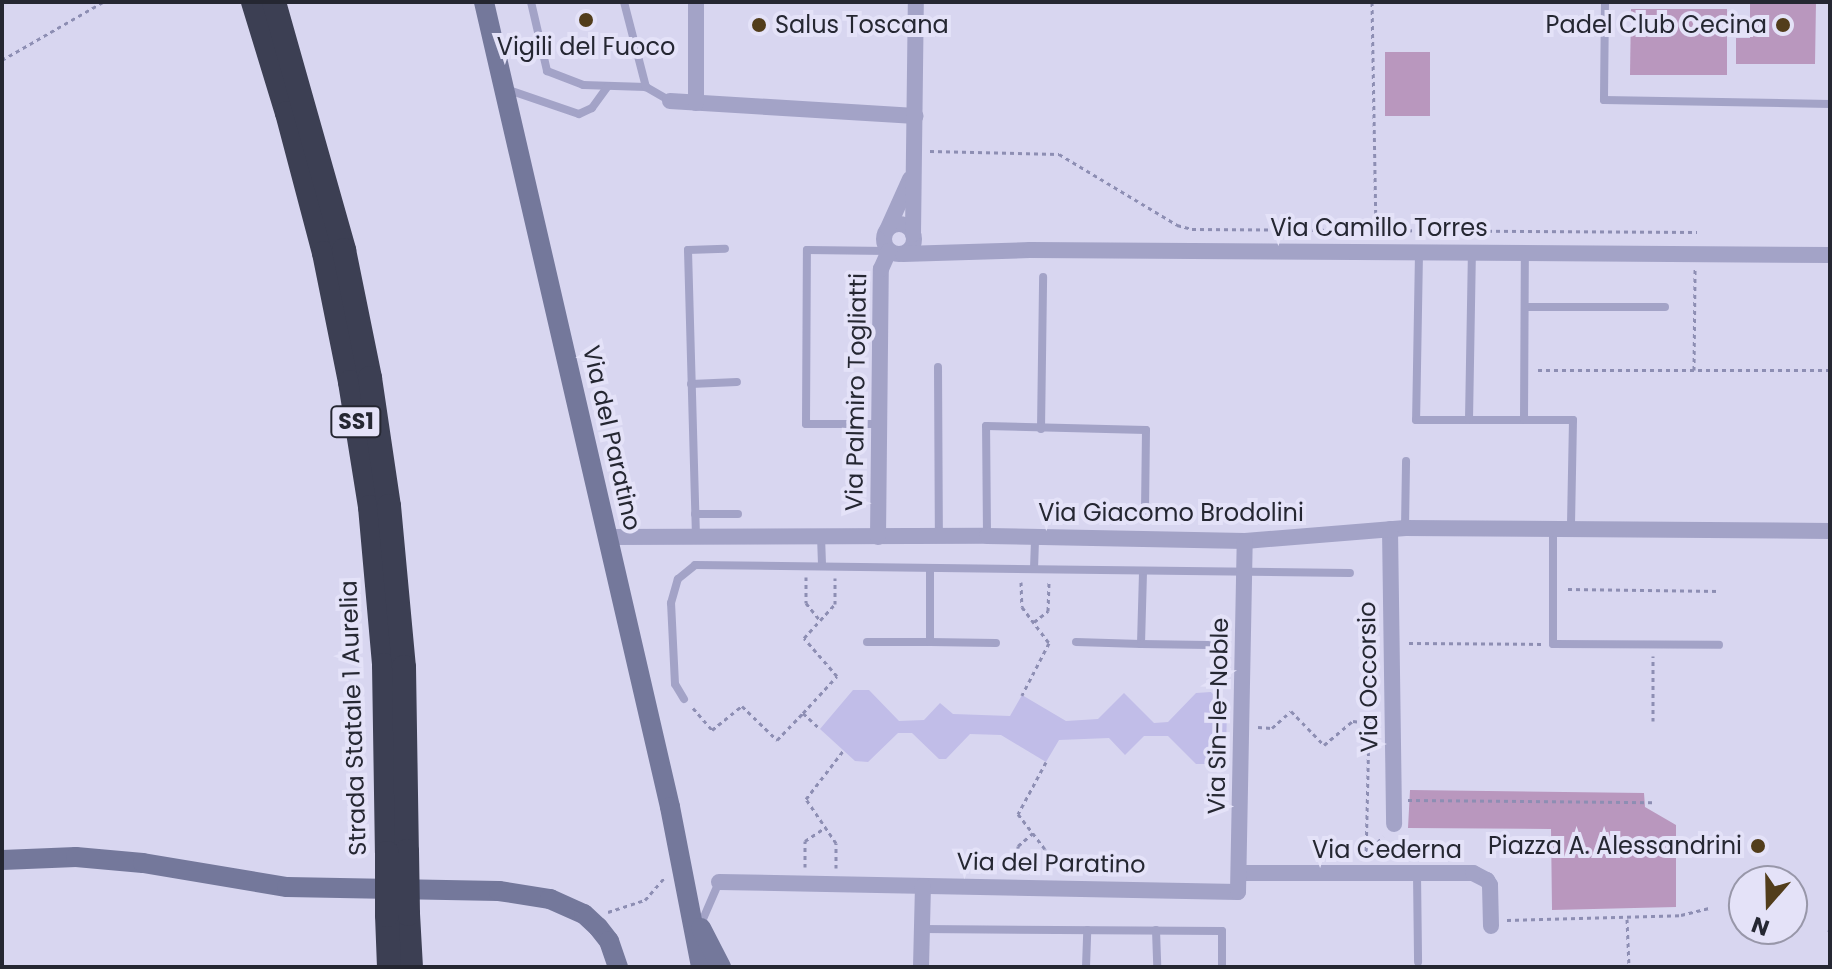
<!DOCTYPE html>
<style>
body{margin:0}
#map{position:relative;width:1832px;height:969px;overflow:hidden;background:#d8d6f0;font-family:Poppins,sans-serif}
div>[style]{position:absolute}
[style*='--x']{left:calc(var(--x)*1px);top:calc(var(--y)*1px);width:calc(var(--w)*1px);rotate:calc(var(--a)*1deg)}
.green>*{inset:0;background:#b997be}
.plaza>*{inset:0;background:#c1bde8}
.path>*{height:3px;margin-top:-1.5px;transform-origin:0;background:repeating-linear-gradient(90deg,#8d8eb3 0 4px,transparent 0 8px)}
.lane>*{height:8px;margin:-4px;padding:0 4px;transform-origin:4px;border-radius:4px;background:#a3a3c7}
.street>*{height:16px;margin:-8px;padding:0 8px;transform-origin:8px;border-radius:8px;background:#a3a3c7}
.street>.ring{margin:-8px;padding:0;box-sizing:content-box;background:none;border:16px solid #a3a3c7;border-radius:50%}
.secondary>*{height:20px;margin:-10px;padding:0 10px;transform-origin:10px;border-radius:10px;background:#74789b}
.highway>*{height:24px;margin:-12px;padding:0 12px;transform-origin:12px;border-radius:12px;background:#3c3f53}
.highway-bridge>*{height:24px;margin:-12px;padding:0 12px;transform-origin:12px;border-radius:12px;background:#3c3f53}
.dots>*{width:22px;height:22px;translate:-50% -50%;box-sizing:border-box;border:4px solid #e4e2f8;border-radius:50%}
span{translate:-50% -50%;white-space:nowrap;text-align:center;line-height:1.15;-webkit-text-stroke:8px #e4e2f8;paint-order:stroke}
.shield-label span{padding:2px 6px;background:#e4e2f8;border:2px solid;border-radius:6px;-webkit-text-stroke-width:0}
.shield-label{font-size:22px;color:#252732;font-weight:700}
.poi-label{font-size:24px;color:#252732}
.left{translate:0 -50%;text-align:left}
.right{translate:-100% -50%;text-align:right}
.street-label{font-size:24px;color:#252732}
.frame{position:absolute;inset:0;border:4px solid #252732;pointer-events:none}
.north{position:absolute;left:1728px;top:865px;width:80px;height:80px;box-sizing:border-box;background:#e4e2f8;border:2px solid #9897a9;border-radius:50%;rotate:200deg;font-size:22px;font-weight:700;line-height:32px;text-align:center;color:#252732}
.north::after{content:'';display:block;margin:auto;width:28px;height:36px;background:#523d1b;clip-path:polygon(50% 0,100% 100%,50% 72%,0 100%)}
</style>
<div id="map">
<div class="green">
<div style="clip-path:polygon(1750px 2px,1816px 2px,1815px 64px,1736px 64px,1736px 38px,1750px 38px)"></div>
<div style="clip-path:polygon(1631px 9px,1727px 9px,1727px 75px,1630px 75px)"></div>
<div style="clip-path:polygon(1385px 52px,1430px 52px,1430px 116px,1385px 116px)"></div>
<div style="clip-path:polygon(1410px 790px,1644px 793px,1645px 807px,1676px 825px,1676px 907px,1552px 910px,1551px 829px,1408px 828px)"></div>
</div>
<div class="plaza">
<div style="clip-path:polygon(853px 690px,869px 690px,899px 721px,924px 720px,940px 703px,953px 714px,1010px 716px,1022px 695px,1066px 721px,1098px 719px,1124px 693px,1154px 723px,1168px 722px,1196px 693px,1211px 692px,1227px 710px,1226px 749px,1209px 764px,1196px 764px,1168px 736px,1144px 736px,1125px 755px,1109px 738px,1059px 740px,1046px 762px,1001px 735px,970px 734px,946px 759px,939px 759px,912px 733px,898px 733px,868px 762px,855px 761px,820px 729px)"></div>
</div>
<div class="path">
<div style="--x:1372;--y:2;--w:227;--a:89"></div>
<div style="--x:2;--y:60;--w:116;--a:-29.9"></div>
<div style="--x:930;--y:151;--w:129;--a:1.3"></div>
<div style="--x:1059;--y:154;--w:138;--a:31"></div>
<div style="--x:1177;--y:225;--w:16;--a:15"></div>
<div style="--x:1192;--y:229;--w:505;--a:0.34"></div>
<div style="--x:1538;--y:370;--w:292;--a:0"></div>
<div style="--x:1694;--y:370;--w:101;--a:-89.4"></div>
<div style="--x:806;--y:577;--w:26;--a:90"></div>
<div style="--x:806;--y:603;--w:22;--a:51"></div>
<div style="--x:1021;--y:582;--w:25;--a:88"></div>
<div style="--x:1022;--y:607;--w:45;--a:53.1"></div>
<div style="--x:1049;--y:643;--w:59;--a:117.4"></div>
<div style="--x:1568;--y:589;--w:152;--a:0.8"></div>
<div style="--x:1034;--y:622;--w:18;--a:-38"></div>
<div style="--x:1048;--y:611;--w:30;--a:-88"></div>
<div style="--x:1409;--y:643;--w:132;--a:0.4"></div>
<div style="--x:693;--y:708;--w:29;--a:49"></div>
<div style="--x:712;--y:730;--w:38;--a:-39"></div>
<div style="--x:742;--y:706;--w:49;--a:44.2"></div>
<div style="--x:777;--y:740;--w:37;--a:-46"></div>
<div style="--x:803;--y:713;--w:23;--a:43"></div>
<div style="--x:803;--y:713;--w:50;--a:-47.4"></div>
<div style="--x:837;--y:676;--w:50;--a:-131"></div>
<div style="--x:804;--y:638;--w:46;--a:-47.6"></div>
<div style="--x:835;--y:604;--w:26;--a:-90"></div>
<div style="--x:1653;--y:721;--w:65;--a:-90"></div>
<div style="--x:1258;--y:727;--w:14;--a:4"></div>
<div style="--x:1272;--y:728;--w:25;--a:-42"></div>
<div style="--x:1291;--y:711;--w:47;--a:45.9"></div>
<div style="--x:1324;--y:745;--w:38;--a:-40"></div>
<div style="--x:1353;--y:721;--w:16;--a:7"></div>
<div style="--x:1046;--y:762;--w:59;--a:118.3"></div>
<div style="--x:1018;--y:814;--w:44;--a:52.4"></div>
<div style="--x:1045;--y:849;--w:24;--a:88"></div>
<div style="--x:1408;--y:800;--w:245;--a:0.5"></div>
<div style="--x:1367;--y:854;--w:24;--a:-48"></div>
<div style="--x:1366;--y:859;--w:136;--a:-88.7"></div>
<div style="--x:1369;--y:723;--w:8;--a:-7"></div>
<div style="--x:805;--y:867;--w:26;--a:-90"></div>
<div style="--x:805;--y:841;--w:23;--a:-34"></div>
<div style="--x:836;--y:868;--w:25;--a:-90"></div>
<div style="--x:836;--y:843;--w:53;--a:-124.3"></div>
<div style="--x:806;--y:799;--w:61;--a:-52.4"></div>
<div style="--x:1018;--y:872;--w:26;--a:-90"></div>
<div style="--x:1018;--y:846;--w:20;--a:-41"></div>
<div style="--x:608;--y:912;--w:39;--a:-18"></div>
<div style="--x:645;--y:900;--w:29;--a:-49"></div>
<div style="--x:1627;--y:919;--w:48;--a:87.6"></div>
<div style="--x:1507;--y:920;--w:174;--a:-1.6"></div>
<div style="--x:1681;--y:915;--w:30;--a:-14"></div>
<div style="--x:1829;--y:932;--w:5;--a:-79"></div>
</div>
<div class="lane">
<div style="--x:531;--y:2;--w:71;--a:76.9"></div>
<div style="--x:547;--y:71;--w:39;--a:21"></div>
<div style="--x:583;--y:85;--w:63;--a:1.8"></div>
<div style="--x:646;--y:87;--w:28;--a:30"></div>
<div style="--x:624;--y:2;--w:88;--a:75.5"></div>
<div style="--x:1605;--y:2;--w:98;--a:90.6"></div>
<div style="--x:1604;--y:100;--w:226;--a:1"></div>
<div style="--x:506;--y:89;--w:77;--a:18.9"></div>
<div style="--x:579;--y:114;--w:14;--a:-25"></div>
<div style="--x:592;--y:108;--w:27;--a:-54"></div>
<div style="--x:1419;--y:253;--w:167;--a:91"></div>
<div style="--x:1416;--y:420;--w:157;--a:0"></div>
<div style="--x:1573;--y:420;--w:108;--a:91.1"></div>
<div style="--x:1526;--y:307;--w:139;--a:0"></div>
<div style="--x:938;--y:367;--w:168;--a:89.7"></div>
<div style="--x:691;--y:384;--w:46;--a:-2.5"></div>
<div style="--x:1469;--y:420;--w:167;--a:-89"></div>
<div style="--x:1524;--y:420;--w:167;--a:-89.7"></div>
<div style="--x:879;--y:424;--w:73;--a:180"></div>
<div style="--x:806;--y:424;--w:174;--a:-89.7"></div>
<div style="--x:807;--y:250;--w:81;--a:0.7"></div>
<div style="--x:1041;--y:429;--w:152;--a:-89.2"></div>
<div style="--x:695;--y:514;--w:43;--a:0"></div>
<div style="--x:1405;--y:528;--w:67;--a:-89.1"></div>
<div style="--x:1553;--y:528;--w:116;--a:90"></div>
<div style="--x:1553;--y:644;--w:166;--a:0.3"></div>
<div style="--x:987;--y:535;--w:109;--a:-90.5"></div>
<div style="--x:986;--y:426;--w:160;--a:1.4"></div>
<div style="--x:1146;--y:430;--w:86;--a:90.7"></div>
<div style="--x:821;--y:536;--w:30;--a:88"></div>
<div style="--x:696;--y:537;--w:287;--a:-91.6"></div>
<div style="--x:688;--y:250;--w:37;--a:-2"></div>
<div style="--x:1034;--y:569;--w:32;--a:-88"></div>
<div style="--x:867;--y:642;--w:63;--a:0"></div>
<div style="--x:930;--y:642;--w:74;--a:-90"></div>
<div style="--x:930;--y:642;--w:66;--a:0.9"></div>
<div style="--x:1076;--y:642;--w:65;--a:1.8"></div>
<div style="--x:1141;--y:644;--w:73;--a:-88.4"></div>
<div style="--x:1141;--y:644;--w:67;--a:0.9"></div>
<div style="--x:684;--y:699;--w:17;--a:-121"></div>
<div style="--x:675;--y:684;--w:81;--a:-92.8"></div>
<div style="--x:671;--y:603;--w:25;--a:-74"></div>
<div style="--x:678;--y:579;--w:22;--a:-39"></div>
<div style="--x:695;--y:565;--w:655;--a:0.7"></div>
<div style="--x:1417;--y:874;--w:88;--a:89.3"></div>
<div style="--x:700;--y:926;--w:48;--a:-66.6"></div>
<div style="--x:922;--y:929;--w:300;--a:0.4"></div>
<div style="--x:1222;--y:931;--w:36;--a:90"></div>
<div style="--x:1156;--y:930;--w:37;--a:88"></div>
<div style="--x:1086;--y:967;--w:37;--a:-88"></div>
</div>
<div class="street">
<div style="--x:670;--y:101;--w:246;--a:3.5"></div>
<div style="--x:696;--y:103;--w:101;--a:-90"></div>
<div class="ring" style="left:884px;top:224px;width:14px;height:14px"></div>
<div style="--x:888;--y:228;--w:54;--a:-65.8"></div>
<div style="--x:913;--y:234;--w:232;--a:-89.3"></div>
<div style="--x:903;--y:254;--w:127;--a:-1.8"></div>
<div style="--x:1030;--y:250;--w:800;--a:0.36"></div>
<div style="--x:1390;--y:529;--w:295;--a:89.2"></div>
<div style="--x:608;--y:537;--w:379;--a:-0.2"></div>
<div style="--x:987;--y:536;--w:258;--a:1.1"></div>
<div style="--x:1245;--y:541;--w:161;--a:-4.6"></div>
<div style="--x:1405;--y:528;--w:425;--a:0.4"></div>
<div style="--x:878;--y:537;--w:268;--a:-89.4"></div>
<div style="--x:881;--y:269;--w:20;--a:-66"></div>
<div style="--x:1239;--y:873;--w:234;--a:0"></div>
<div style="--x:1473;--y:873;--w:16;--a:27"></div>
<div style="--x:1487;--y:880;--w:6;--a:59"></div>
<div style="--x:1490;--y:885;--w:41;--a:88.6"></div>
<div style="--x:719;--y:882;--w:519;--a:1.1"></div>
<div style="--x:1238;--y:892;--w:351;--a:-88.9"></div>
<div style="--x:921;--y:967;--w:81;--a:-88.6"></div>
</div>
<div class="secondary">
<div style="--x:484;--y:2;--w:826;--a:76.99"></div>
<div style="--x:670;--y:807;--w:163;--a:79"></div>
<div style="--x:2;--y:860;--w:74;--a:-2.3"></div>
<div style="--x:76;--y:857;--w:67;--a:5.1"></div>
<div style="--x:143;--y:863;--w:146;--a:9.5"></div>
<div style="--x:287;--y:887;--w:212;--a:1.1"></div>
<div style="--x:499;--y:891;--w:52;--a:8.9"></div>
<div style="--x:550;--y:899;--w:37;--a:24"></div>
<div style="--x:584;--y:914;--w:19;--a:43"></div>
<div style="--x:598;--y:927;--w:18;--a:52"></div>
<div style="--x:609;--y:941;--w:28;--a:71"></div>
<div style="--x:701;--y:928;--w:44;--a:62.9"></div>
</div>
<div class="highway">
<div style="--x:253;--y:2;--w:116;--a:73"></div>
<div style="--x:287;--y:113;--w:145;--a:75.2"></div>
<div style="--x:324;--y:253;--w:132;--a:78.6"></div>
<div style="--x:350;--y:382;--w:127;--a:80.9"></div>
<div style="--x:370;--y:507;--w:159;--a:84.9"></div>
<div style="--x:384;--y:665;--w:188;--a:89.1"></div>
<div style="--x:274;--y:2;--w:258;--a:74.2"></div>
<div style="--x:344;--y:250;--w:131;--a:78.5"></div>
<div style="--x:370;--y:378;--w:129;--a:81.6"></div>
<div style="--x:389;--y:506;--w:162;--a:84.7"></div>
<div style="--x:404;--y:667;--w:184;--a:89.1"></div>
<div style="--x:408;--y:914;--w:53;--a:86.8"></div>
<div style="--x:387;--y:915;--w:52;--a:87.8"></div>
</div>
<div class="highway-bridge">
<div style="--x:407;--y:851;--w:63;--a:89.1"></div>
<div style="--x:387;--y:853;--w:62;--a:90"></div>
</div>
<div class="dots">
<div style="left:586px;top:20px;background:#523d1b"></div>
<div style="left:759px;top:25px;background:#523d1b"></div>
<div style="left:1783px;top:25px;background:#523d1b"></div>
<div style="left:1758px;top:846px;background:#523d1b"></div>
</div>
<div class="shield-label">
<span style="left:356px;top:422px">SS1</span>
</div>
<div class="poi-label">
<span class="left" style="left:775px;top:25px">Salus Toscana</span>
<span class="right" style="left:1767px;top:25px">Padel Club Cecina</span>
<span style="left:586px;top:47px">Vigili del Fuoco</span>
<span class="right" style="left:1742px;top:846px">Piazza A. Alessandrini</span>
</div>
<div class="street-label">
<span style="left:1379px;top:228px">Via Camillo Torres</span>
<span style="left:856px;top:392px;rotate:-89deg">Via Palmiro Togliatti</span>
<span style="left:612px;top:438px;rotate:77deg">Via del Paratino</span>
<span style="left:1171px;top:513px">Via Giacomo Brodolini</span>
<span style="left:1368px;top:677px;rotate:-91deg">Via Occorsio</span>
<span style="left:1218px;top:716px;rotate:-89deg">Via Sin-le-Noble</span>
<span style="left:353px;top:718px;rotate:-92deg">Strada Statale 1 Aurelia</span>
<span style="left:1387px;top:850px">Via Cederna</span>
<span style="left:1051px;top:863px;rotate:1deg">Via del Paratino</span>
</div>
<div class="frame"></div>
<div class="north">N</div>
</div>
